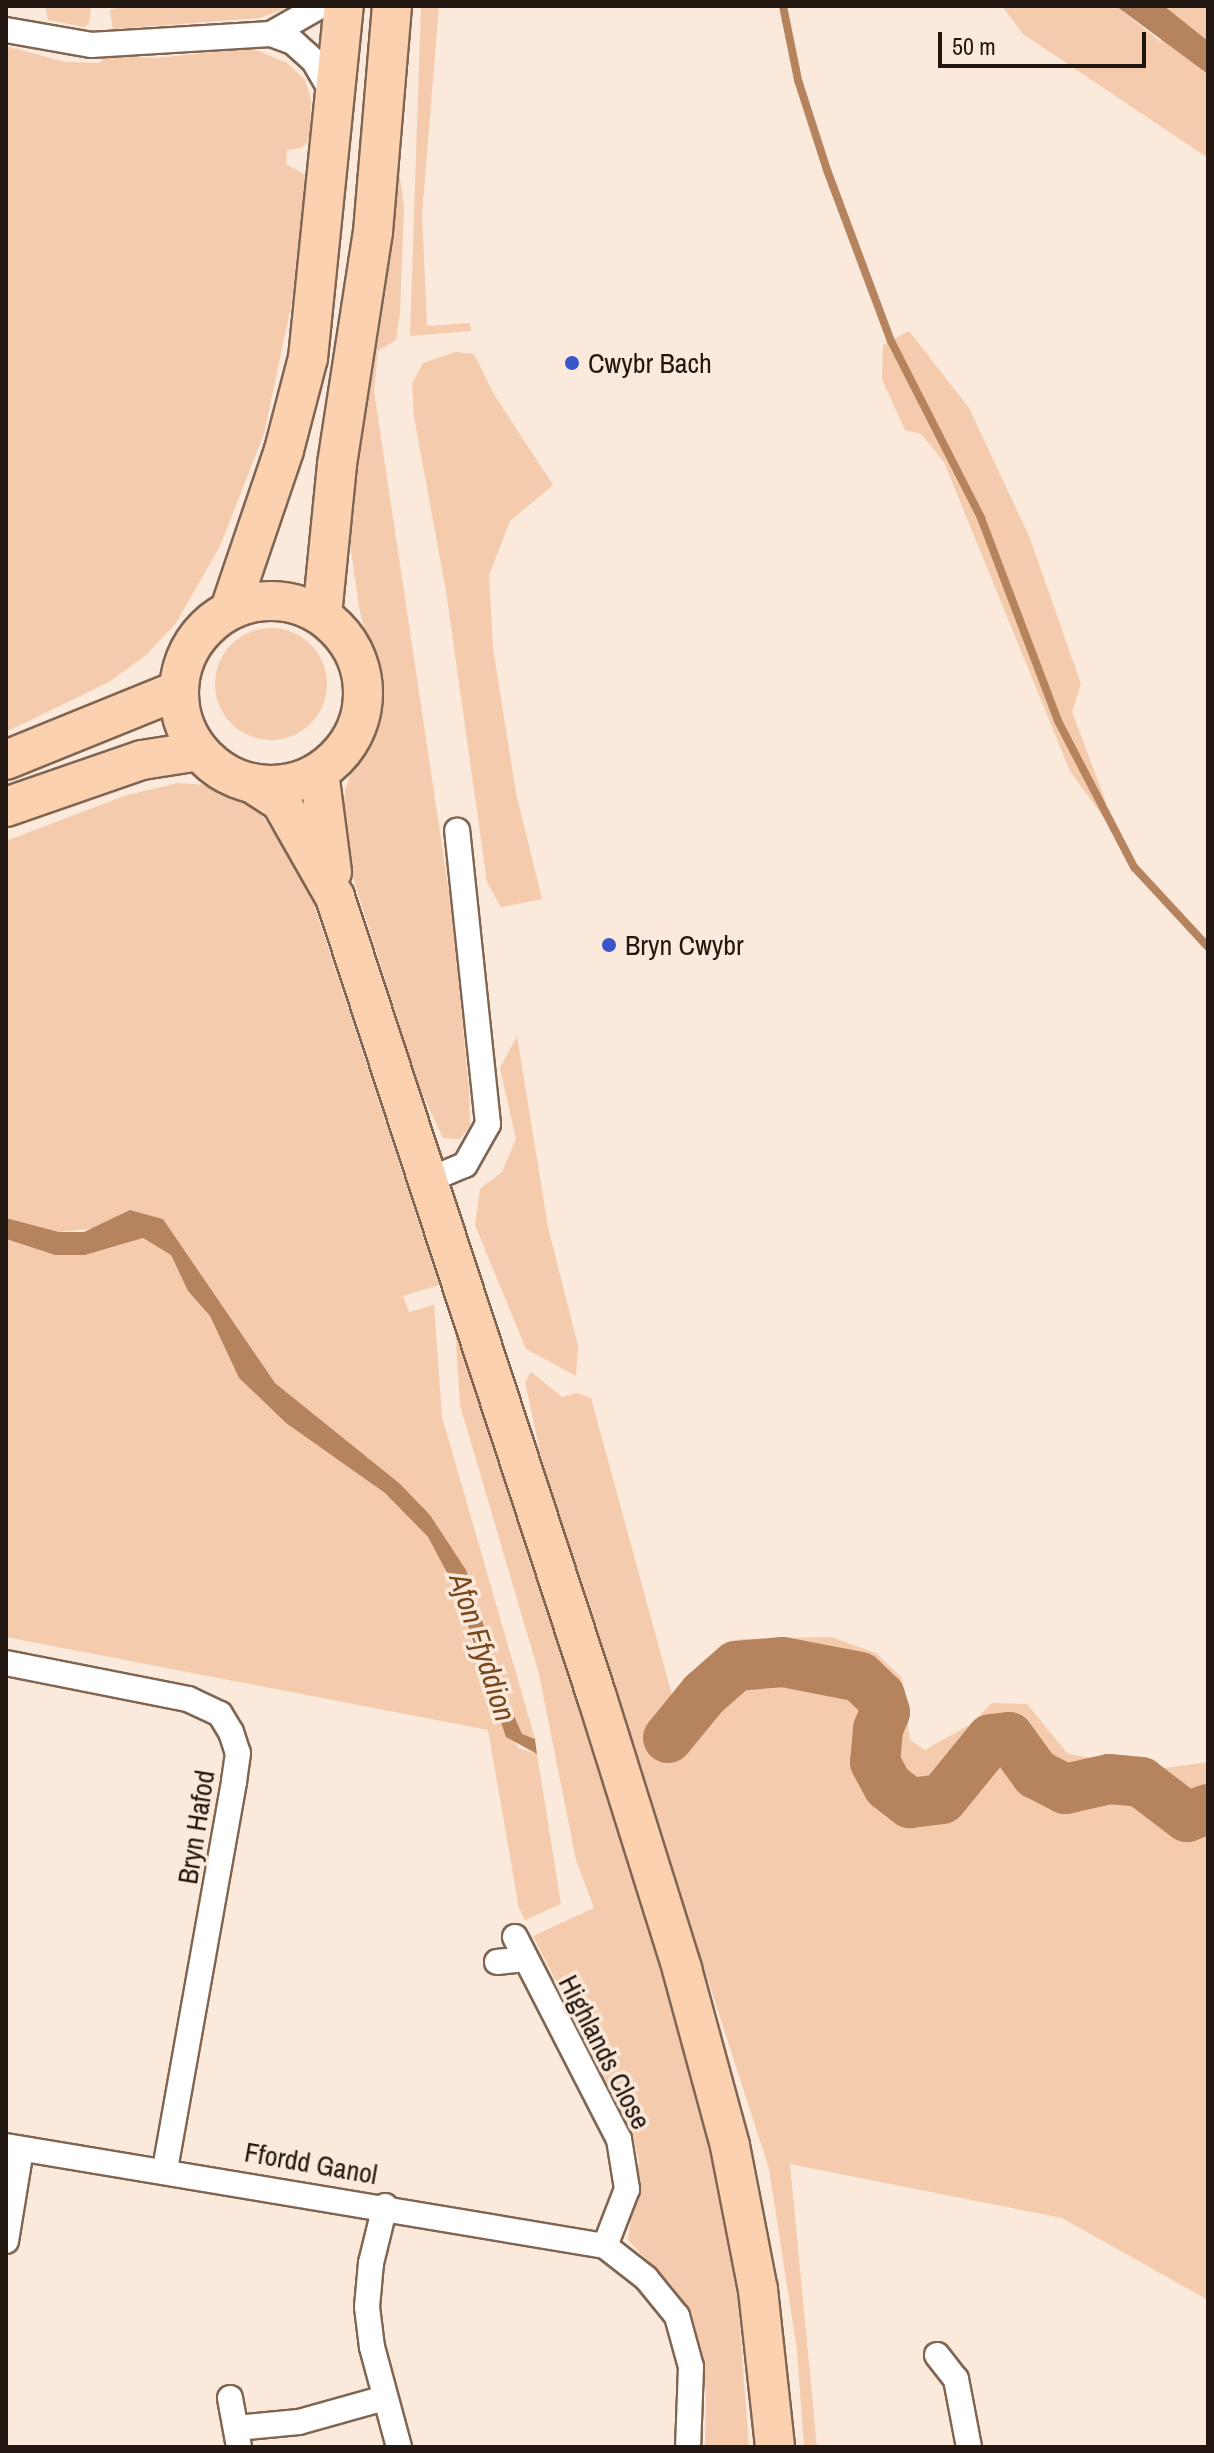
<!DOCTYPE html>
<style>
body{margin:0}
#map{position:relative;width:1214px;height:2453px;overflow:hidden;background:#fbe9db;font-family:"Archivo Narrow",sans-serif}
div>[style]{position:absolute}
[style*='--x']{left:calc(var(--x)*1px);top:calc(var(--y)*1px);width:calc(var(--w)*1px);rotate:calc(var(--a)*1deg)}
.green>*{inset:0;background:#f4cbac}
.round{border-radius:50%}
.water>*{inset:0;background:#b5845e}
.stream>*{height:8px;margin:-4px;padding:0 4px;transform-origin:4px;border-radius:4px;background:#b5845e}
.river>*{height:50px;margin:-25px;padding:0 25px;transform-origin:25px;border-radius:25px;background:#b5845e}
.roads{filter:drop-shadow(2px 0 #7f6552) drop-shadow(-2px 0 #7f6552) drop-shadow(0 2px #7f6552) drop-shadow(0 -2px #7f6552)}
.minor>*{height:24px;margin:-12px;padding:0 12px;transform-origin:12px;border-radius:12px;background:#fff}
.primary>*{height:38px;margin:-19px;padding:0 19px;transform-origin:19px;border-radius:19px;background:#fbd1b0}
.primary>.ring{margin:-19px;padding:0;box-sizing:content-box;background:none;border:38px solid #fbd1b0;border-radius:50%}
.dots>*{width:22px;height:22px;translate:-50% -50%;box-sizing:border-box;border:4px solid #fbe9db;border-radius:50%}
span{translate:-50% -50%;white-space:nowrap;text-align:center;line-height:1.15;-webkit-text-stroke:7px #fbe9db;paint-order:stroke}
.poi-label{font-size:28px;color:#221710}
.left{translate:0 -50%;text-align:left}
.street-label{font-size:28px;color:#221710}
.water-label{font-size:30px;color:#79481c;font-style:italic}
.frame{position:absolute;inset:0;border:8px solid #221710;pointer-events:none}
.scale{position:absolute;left:938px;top:32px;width:208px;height:36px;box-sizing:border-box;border:4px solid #221710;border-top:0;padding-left:10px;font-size:24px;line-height:28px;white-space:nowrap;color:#221710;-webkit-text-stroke:6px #fbe9db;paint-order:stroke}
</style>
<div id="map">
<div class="green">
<div style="clip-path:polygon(45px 6px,91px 6px,89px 23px,85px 27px,48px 20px)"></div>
<div style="clip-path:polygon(127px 6px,291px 6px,260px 18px,113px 29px,110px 10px)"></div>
<div style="clip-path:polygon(421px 6px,439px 6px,422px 214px,427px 326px,470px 323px,471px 331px,410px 336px)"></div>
<div style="clip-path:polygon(1002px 6px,1116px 6px,1162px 43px,1149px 6px,1208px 6px,1208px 158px,1023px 34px)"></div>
<div style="clip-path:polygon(6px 46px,65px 62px,99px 63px,107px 56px,157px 58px,252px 48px,287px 63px,305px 80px,311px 99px,310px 138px,302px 148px,287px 150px,286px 164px,307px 176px,291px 306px,264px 434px,220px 546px,176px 623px,146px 655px,109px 682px,6px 732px)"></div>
<div style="clip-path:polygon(398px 163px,404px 207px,400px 313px,396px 340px,378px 351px,374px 391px,451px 906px,469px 1091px,470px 1126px,460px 1139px,443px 1138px,420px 1089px,346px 856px,342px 823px,345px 790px,379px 691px,359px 607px,347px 523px)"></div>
<div style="clip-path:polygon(909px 331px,969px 408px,1029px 536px,1081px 684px,1072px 712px,1106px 802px,1107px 822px,1070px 771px,944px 462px,921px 434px,905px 430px,882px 379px,883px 345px)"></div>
<div style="clip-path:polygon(455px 352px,474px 354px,493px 393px,553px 485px,510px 521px,489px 575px,493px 648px,516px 793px,542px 899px,501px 907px,487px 882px,446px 591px,414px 417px,412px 384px,423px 363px)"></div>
<div class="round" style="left:215px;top:628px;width:112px;height:112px"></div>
<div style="clip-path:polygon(178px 783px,225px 786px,254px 804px,307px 883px,439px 1285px,403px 1296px,409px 1312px,434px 1305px,442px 1417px,535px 1739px,522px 1735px,511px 1709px,481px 1612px,399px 1483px,275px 1383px,163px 1219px,130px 1210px,98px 1228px,59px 1232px,6px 1218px,6px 841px,124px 796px)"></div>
<div style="clip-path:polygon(517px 1036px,548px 1227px,578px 1346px,576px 1376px,526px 1349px,475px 1225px,480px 1189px,502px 1172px,516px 1139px,500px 1068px)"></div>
<div style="clip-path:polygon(143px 1238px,171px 1255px,188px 1291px,210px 1316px,239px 1378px,286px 1423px,385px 1493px,428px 1537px,454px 1586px,482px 1677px,518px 1748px,537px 1754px,561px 1904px,525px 1920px,519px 1908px,488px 1730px,6px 1637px,6px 1239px,54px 1255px,85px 1255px)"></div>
<div style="clip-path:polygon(454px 1309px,612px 1787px,719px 2169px,737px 2289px,749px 2447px,705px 2447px,706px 2390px,689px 2312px,674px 2288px,628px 2240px,639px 2162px,633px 2134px,533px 1936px,594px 1908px,576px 1860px,539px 1674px,460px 1405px)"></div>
<div style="clip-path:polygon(531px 1372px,562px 1397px,577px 1393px,591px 1398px,672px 1695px,702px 1664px,740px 1639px,831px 1637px,876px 1653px,902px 1678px,910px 1740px,925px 1750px,971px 1724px,992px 1703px,1027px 1704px,1068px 1754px,1158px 1769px,1208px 1762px,1208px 1804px,1194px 1808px,1187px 1799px,1163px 1791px,1141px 1774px,1112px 1771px,1075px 1782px,1064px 1779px,1048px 1771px,1011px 1734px,1002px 1734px,986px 1738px,932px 1794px,911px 1798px,895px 1786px,880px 1755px,890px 1706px,881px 1688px,862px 1672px,832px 1666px,827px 1658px,785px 1653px,730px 1662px,666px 1715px,671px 1747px,735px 1675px,756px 1667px,786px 1667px,836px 1679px,876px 1702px,870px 1767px,885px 1795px,908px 1811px,943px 1804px,993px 1743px,1005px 1740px,1036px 1781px,1060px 1792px,1079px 1795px,1116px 1786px,1137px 1788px,1208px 1829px,1208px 2300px,1062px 2218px,790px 2164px,817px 2447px,804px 2447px,797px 2350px,769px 2169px,545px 1474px,525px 1382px)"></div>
</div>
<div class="water">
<div style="clip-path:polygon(1116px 6px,1164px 6px,1208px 41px,1208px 74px)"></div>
<div style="clip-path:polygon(130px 1210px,163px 1219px,275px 1383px,399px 1483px,430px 1515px,466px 1570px,511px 1709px,522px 1734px,535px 1739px,537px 1754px,506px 1737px,454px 1586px,428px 1537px,385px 1493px,286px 1423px,239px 1378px,210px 1316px,188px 1291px,171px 1255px,143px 1238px,85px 1255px,55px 1255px,6px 1239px,6px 1218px,59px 1232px,84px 1232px)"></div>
</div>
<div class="stream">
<div style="--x:783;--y:6;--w:76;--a:78.5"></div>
<div style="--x:798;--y:80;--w:95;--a:72.1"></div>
<div style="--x:827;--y:170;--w:183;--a:69.5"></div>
<div style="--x:891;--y:341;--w:199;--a:63"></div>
<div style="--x:981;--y:518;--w:217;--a:69.2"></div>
<div style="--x:1058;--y:721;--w:165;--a:62.5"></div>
<div style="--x:1134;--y:867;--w:109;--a:47.2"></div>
<div style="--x:1187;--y:1817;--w:22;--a:21"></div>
</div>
<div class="river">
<div style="--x:668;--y:1738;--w:57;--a:-50.7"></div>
<div style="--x:704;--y:1694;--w:43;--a:-41.2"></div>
<div style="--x:736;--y:1666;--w:47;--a:-4.9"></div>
<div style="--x:783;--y:1662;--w:78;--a:11"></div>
<div style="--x:860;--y:1677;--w:28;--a:44"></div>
<div style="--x:880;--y:1696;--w:17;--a:73"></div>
<div style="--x:885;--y:1712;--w:18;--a:112"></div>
<div style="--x:878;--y:1729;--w:33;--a:95"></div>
<div style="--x:875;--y:1762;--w:27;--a:62"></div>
<div style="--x:888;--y:1786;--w:28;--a:38"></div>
<div style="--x:910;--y:1803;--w:32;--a:-7"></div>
<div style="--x:942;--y:1799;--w:77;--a:-50.8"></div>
<div style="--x:991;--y:1739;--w:18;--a:-6"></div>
<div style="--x:1009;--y:1737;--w:46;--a:53.9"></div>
<div style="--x:1036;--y:1774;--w:33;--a:27"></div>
<div style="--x:1065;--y:1789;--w:45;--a:-12.8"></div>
<div style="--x:1109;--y:1779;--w:32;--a:5"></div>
<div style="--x:1141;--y:1782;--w:58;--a:37.3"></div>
<div style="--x:1187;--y:1817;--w:22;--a:-21"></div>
</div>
<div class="roads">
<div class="minor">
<div style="--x:6;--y:30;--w:86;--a:10"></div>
<div style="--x:91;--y:45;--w:180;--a:-3.5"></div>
<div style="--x:271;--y:34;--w:56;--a:-29.7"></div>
<div style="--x:271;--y:34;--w:23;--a:20"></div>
<div style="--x:293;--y:42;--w:28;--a:42"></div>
<div style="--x:314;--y:61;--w:38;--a:60"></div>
<div style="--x:429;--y:1180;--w:39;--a:-23"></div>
<div style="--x:465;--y:1165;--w:47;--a:-60.7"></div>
<div style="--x:488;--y:1124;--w:295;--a:-96"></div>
<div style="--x:6;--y:1663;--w:186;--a:11.2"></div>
<div style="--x:188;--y:1699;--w:35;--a:25"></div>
<div style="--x:220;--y:1714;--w:21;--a:59"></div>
<div style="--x:231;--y:1732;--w:22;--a:72"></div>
<div style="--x:238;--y:1753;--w:29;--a:98"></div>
<div style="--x:234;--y:1782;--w:393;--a:100.1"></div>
<div style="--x:515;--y:1937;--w:227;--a:62.8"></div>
<div style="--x:619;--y:2139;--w:51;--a:80.9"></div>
<div style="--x:627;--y:2189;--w:61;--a:111.1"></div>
<div style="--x:605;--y:2246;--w:52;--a:38"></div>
<div style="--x:646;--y:2278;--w:49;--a:50.8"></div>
<div style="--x:677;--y:2316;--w:53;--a:74.6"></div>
<div style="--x:691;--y:2367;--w:80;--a:92.1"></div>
<div style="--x:497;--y:1962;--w:28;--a:-6"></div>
<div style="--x:6;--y:2146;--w:607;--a:9.48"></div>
<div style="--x:385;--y:2206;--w:59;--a:103.8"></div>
<div style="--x:371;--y:2263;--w:44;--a:95.2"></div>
<div style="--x:367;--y:2307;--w:40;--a:82.9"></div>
<div style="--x:372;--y:2347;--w:104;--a:74.9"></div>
<div style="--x:6;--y:2241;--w:93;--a:-80.7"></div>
<div style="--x:937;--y:2355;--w:31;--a:52"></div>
<div style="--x:956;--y:2379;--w:69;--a:79.2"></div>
<div style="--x:230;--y:2398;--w:50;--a:79.6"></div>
<div style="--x:236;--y:2428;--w:63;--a:-5.4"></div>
<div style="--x:299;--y:2422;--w:89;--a:-15.6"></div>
</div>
<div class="primary">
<div class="ring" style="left:179px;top:601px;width:146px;height:146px"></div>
<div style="--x:230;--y:609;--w:168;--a:-71.2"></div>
<div style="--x:284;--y:450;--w:95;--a:-75.4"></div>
<div style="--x:308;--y:358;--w:354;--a:-84.2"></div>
<div style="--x:322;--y:615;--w:152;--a:-84.3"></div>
<div style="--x:337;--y:464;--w:235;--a:-81.2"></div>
<div style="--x:373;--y:232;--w:227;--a:-85.2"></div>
<div style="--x:6;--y:760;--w:186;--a:-22.1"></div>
<div style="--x:319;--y:772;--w:101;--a:82.6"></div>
<div style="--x:252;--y:783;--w:35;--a:33"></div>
<div style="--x:281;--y:802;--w:109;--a:60.4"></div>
<div style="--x:335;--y:897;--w:842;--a:71.87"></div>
<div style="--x:597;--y:1697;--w:285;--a:72.6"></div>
<div style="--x:682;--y:1969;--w:183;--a:74.8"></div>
<div style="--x:730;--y:2146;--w:147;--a:79"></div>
<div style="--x:758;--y:2290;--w:158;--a:83.8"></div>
<div style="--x:6;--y:807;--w:144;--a:-19.1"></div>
<div style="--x:142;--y:760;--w:58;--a:-9"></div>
</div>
</div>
<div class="dots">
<div style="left:572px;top:363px;background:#3a55c7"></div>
<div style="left:609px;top:945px;background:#3a55c7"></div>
</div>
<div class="poi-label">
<span class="left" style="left:588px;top:363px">Cwybr Bach</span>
<span class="left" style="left:625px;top:945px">Bryn Cwybr</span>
</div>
<div class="street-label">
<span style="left:196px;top:1827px;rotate:-81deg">Bryn Hafod</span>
<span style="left:605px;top:2052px;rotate:63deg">Highlands Close</span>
<span style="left:311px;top:2163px;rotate:10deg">Ffordd Ganol</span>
</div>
<div class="water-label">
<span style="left:483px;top:1647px;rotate:72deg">Afon Ffyddion</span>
</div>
<div class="frame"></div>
<div class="scale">50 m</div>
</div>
